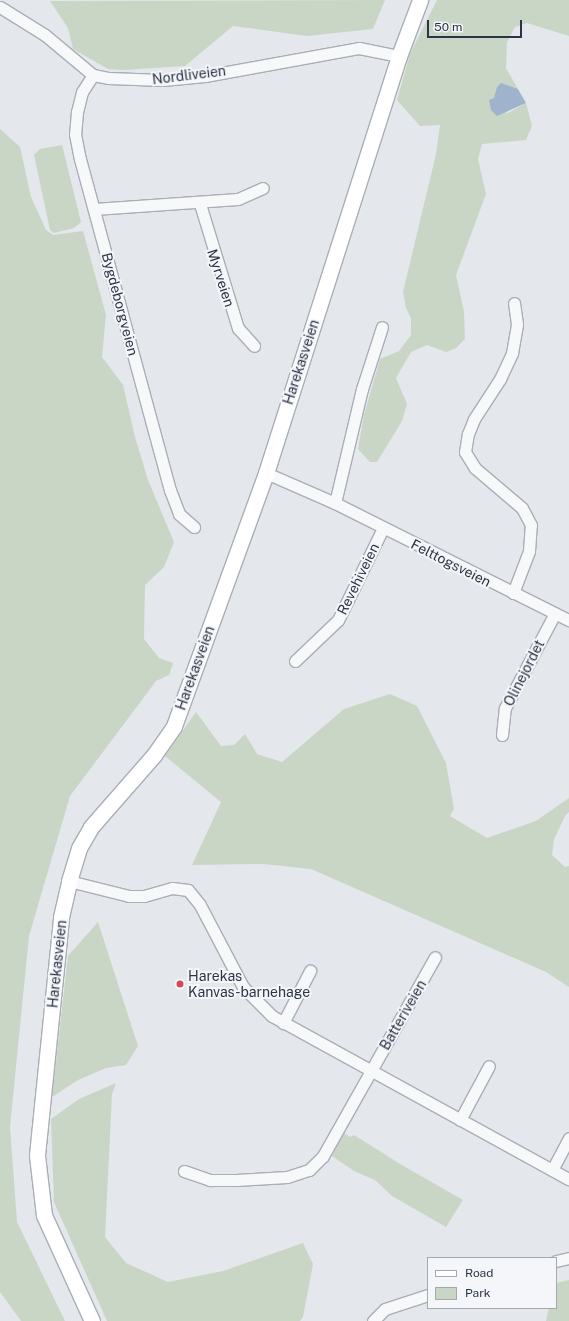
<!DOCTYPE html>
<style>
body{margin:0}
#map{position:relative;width:569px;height:1321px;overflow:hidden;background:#e4e7ec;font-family:"Public Sans",sans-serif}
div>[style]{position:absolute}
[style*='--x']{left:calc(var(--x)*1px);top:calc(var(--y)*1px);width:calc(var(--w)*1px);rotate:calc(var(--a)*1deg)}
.green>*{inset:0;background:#c9d6c5}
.water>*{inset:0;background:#9fb4cc}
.roads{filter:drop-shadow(1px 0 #a9aeb7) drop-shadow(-1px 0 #a9aeb7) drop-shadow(0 1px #a9aeb7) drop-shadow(0 -1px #a9aeb7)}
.street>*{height:11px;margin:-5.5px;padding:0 5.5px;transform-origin:5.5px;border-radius:5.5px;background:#f7f8fa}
.secondary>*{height:15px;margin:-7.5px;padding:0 7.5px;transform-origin:7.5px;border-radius:7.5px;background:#fff}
.dots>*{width:11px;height:11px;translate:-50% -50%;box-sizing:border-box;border:2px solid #f4f6f9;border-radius:50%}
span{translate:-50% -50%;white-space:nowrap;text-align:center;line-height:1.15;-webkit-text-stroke:4px #f4f6f9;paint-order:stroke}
.street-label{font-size:14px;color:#2b3445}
.poi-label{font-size:14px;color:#2b3445}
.left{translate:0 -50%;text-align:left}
.legend{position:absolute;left:427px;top:1257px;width:130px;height:52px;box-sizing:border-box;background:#f4f6f9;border:1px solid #a4a8b1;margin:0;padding:5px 7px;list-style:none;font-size:12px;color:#2b3445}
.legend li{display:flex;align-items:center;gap:8px;height:20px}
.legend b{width:20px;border:1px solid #a4a8b1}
.scale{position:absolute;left:427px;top:20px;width:95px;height:18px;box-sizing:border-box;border:2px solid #2b3445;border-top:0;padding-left:5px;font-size:12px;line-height:14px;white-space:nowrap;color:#2b3445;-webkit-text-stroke:3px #f4f6f9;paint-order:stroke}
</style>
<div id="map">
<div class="green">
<div style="clip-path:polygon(385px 0,373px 29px,307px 36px,233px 26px,185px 66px,124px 70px,108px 69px,73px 49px,68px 28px,50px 1px)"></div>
<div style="clip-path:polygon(437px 0,569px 0,569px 36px,527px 23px,515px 27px,507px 42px,506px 68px,518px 89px,515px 89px,506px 114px,526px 103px,532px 126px,526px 140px,482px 144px,478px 159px,486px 194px,456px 275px,464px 312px,465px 339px,456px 348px,446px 352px,427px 345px,411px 352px,396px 378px,407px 404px,402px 421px,377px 462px,370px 462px,358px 449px,364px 415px,380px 359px,399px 351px,411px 335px,411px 318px,406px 308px,403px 292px,436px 154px,440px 125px,420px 126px,397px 100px,410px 54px)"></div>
<div style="clip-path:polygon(0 129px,20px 147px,31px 197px,46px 230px,53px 235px,83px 231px,106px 315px,102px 357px,123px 385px,135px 437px,148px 480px,174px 542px,164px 567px,145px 585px,144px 639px,159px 658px,173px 663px,169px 675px,156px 681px,70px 796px,29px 936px,10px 1127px,17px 1222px,65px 1321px,21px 1321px,0 1292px)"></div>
<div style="clip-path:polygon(62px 145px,81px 222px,74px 228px,54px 233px,50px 230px,34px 155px,40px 149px)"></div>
<div style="clip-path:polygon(390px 694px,417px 706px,446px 763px,454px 809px,450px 816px,487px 838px,536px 821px,569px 798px,569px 812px,565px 816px,554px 839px,552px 855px,565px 867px,569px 866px,569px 987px,546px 972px,311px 869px,263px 864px,192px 865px,221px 802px,165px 756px,196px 712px,221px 746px,234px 745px,245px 734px,257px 754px,282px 762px,344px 709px)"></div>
<div style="clip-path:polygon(98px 922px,138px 1046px,126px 1065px,106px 1068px,78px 1080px,52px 1097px,68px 956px)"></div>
<div style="clip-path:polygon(116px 1083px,112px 1094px,105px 1237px,126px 1263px,168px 1282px,223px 1271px,303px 1243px,313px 1264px,303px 1317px,300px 1321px,107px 1321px,54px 1202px,51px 1119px,79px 1099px)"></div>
<div style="clip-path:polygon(344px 1133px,350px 1137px,354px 1135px,400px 1164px,463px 1200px,446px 1227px,392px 1196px,375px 1180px,354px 1171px,332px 1156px)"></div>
<div style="clip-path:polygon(569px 1280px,569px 1321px,546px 1321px,549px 1308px,556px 1308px,556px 1283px)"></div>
</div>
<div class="water">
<div style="clip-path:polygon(501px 83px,518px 89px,526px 103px,497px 116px,491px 110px,489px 100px,494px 98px,497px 87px)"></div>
</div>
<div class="roads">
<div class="street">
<div style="--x:0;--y:7;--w:53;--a:31.9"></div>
<div style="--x:45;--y:35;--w:62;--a:39.8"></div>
<div style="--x:93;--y:75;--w:15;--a:11"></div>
<div style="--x:108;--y:78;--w:55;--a:2.1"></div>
<div style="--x:163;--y:80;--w:42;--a:-5.4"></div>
<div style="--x:205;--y:76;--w:157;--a:-10.3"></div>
<div style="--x:359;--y:48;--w:41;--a:11.3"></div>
<div style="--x:93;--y:75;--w:20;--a:123"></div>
<div style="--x:82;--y:92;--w:21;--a:104"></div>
<div style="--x:77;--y:112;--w:22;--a:95"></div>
<div style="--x:75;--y:134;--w:25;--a:79"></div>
<div style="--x:80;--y:159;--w:343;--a:74.8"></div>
<div style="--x:170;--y:490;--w:26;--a:69"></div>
<div style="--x:179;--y:514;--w:20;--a:41"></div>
<div style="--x:200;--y:204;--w:130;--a:73"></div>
<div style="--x:238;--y:328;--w:24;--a:48"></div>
<div style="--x:94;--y:209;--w:144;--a:-4"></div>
<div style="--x:238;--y:199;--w:27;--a:-24"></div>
<div style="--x:266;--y:473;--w:75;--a:23.5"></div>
<div style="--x:335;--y:503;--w:262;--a:26.6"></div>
<div style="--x:335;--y:503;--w:117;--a:-76.7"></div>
<div style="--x:362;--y:389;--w:65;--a:-72.1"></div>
<div style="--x:513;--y:593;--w:45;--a:-69.1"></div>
<div style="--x:529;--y:551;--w:26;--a:-86"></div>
<div style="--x:531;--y:525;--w:19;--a:-118"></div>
<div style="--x:522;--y:508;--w:62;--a:-139.6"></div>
<div style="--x:475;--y:468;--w:19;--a:-122"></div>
<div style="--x:465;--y:452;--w:18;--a:-81"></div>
<div style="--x:468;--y:434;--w:16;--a:-68"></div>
<div style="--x:474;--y:419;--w:48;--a:-57"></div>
<div style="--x:500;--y:379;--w:29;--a:-65"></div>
<div style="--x:512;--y:353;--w:29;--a:-80"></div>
<div style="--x:517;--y:324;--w:21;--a:-98"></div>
<div style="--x:295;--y:661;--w:59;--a:-43.6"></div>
<div style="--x:338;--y:620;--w:102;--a:-63.9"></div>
<div style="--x:502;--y:735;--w:27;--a:-84"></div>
<div style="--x:505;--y:708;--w:107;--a:-62.2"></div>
<div style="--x:69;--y:881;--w:62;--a:14"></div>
<div style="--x:129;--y:896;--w:15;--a:0"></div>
<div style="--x:144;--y:896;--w:29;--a:-16"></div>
<div style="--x:172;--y:888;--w:16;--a:7"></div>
<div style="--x:188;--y:890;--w:19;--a:51"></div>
<div style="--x:200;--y:905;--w:93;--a:62.3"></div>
<div style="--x:243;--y:987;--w:41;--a:45"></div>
<div style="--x:272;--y:1016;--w:339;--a:28.8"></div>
<div style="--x:283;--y:1023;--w:59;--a:-62.6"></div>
<div style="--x:460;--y:1120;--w:61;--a:-61.8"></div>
<div style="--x:552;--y:1170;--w:36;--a:-62"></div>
<div style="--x:184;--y:1171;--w:28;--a:19"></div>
<div style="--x:210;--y:1180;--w:26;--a:0"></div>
<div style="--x:236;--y:1180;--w:51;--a:-3.4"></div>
<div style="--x:287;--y:1177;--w:23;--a:-18"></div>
<div style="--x:309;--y:1170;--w:20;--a:-45"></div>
<div style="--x:323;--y:1156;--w:228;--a:-60.6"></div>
<div style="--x:556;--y:1261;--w:13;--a:-13"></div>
<div style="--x:373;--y:1321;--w:17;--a:-45"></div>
<div style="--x:385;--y:1309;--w:45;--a:-18"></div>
</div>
<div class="secondary">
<div style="--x:92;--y:1321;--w:116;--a:-114.4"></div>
<div style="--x:44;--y:1215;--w:60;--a:-96.7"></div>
<div style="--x:37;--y:1155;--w:239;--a:-84.2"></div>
<div style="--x:61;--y:917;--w:37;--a:-77"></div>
<div style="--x:69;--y:881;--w:34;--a:-73"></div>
<div style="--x:79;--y:848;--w:24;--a:-60"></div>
<div style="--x:91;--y:827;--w:96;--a:-48.8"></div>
<div style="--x:154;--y:755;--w:35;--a:-55"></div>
<div style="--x:174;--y:726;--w:269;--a:-70"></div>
<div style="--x:266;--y:473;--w:438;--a:-72.3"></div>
<div style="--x:399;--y:56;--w:60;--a:-69.4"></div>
</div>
</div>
<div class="dots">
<div style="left:180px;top:984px;background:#d1495b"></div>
</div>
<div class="street-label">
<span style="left:189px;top:75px;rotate:-7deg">Nordliveien</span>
<span style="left:221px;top:278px;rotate:72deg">Myrveien</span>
<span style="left:120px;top:304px;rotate:75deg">Bygdeborgveien</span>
<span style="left:301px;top:362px;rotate:-72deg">Harekasveien</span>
<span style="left:451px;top:563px;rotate:27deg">Felttogsveien</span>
<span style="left:358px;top:579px;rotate:-64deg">Revehiveien</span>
<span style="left:195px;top:668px;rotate:-70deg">Harekasveien</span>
<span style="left:524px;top:673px;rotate:-63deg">Olinejordet</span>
<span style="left:57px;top:964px;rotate:-84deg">Harekasveien</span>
<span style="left:403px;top:1015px;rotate:-60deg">Batteriveien</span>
</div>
<div class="poi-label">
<span class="left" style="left:188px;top:984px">Harekas<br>Kanvas-barnehage</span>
</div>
<ul class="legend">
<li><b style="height:5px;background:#fff"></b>Road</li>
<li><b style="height:11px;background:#c9d6c5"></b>Park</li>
</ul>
<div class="scale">50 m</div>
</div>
